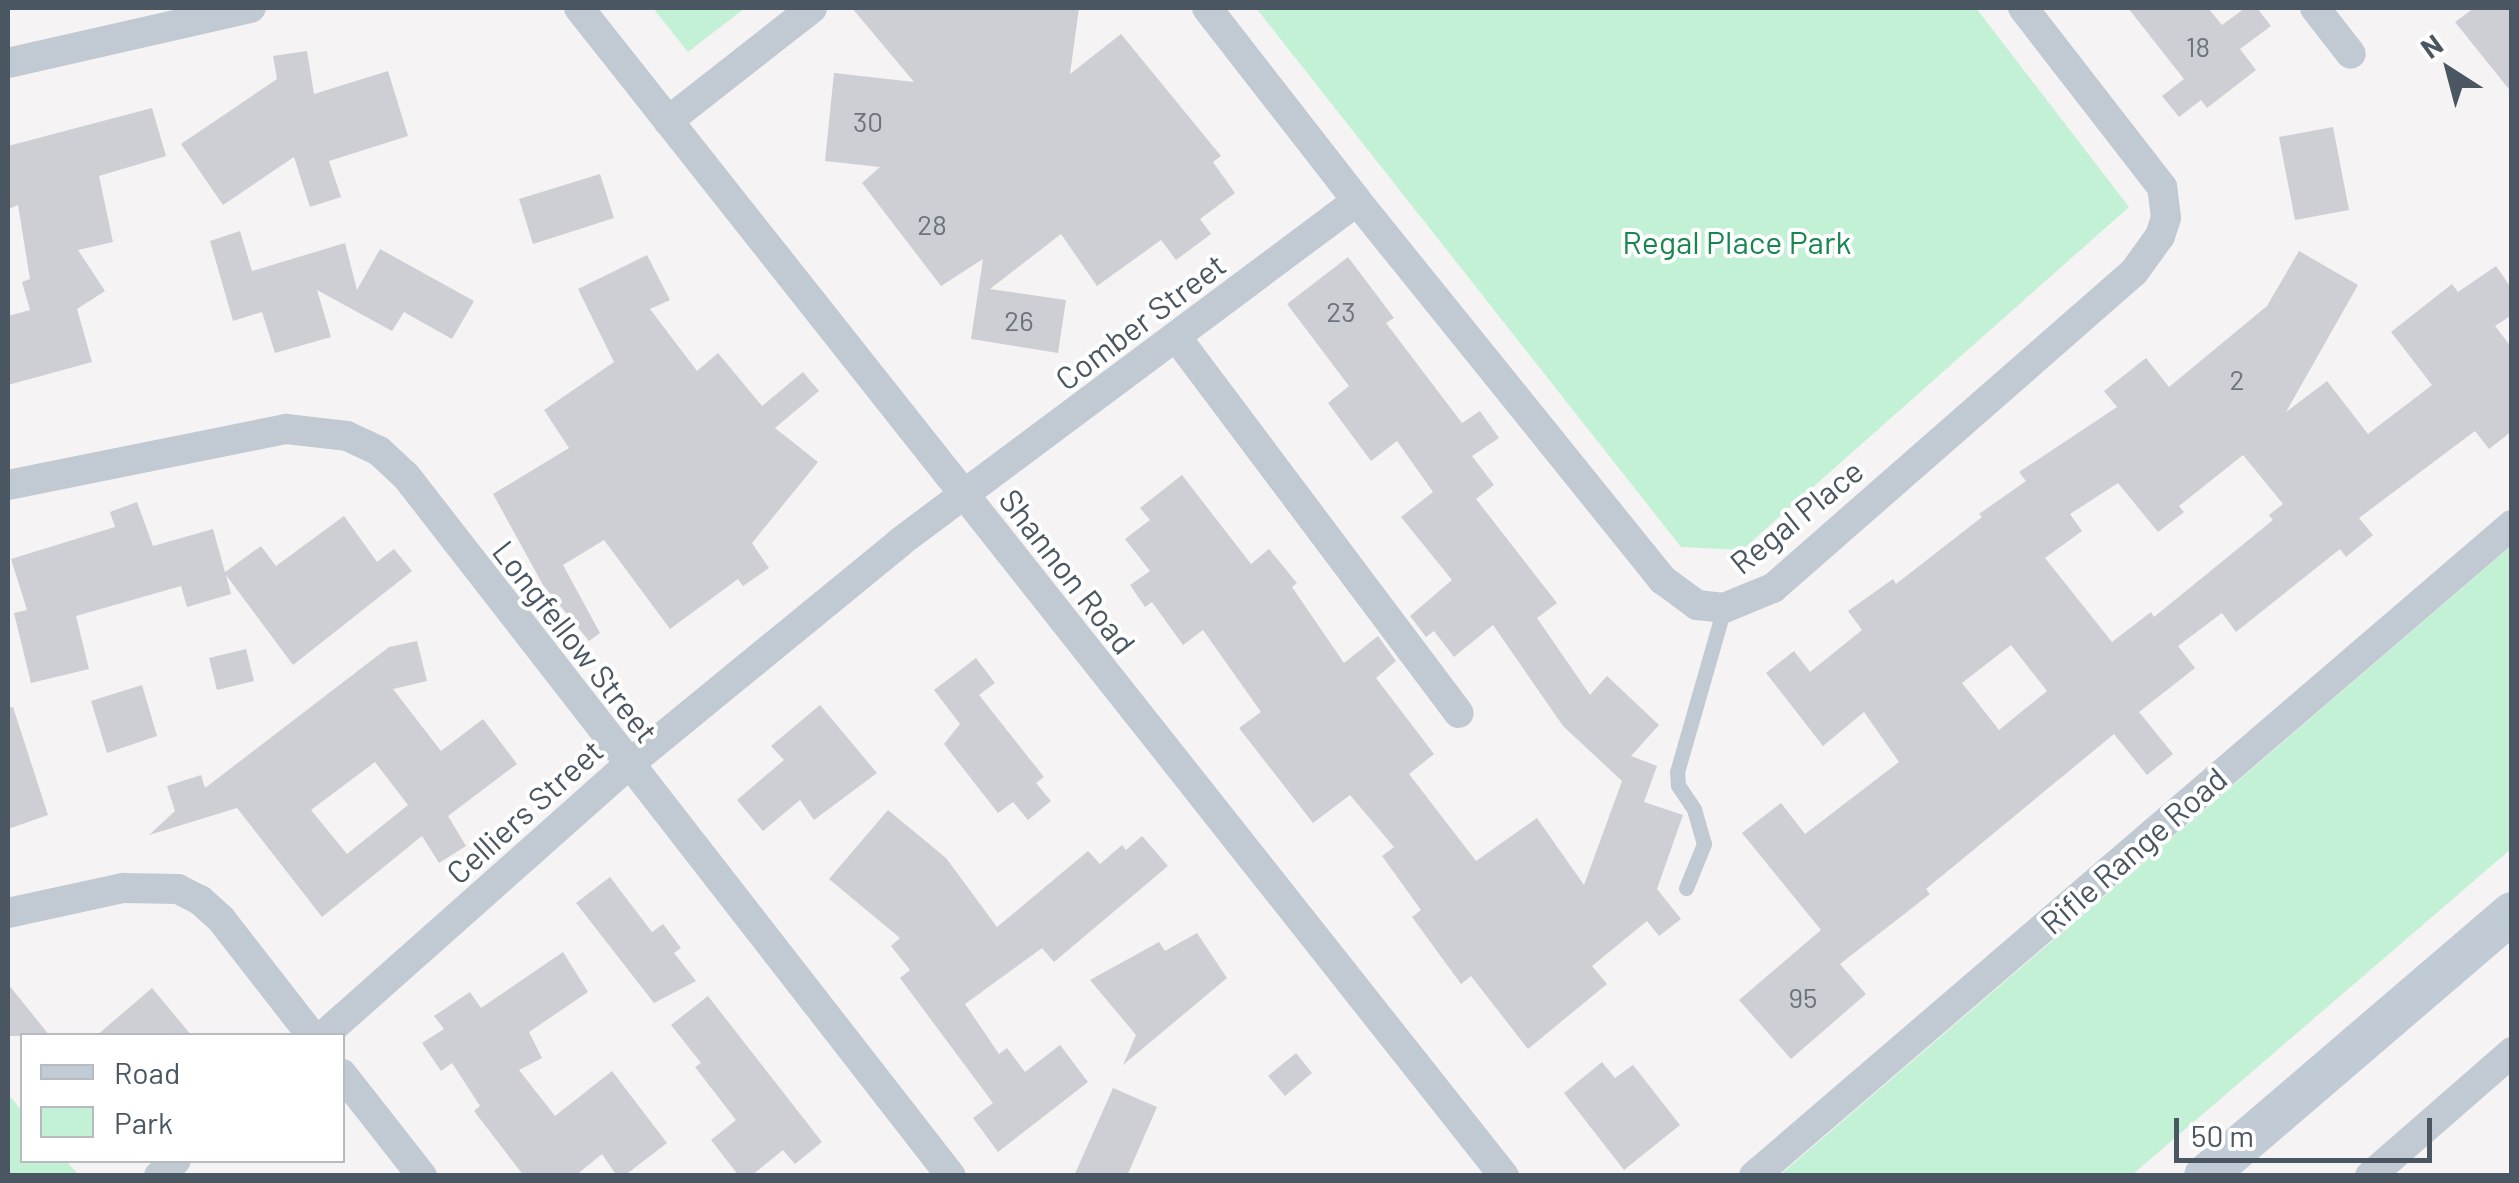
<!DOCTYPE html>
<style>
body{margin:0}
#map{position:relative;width:2519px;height:1183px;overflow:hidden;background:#f5f3f3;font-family:Barlow,sans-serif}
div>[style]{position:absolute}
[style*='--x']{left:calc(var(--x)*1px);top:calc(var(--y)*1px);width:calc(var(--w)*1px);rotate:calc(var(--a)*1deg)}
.green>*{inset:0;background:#c3f1d5}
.building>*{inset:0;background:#cdcfd5}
.service>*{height:15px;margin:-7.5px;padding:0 7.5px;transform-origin:7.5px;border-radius:7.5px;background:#c1cad2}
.minor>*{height:30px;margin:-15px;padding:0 15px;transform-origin:15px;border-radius:15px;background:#c1cad2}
.secondary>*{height:42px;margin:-21px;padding:0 21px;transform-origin:21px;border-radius:21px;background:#c1cbd6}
span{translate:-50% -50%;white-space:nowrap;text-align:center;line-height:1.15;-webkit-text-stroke:8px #fff;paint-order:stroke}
.number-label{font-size:28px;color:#6b747e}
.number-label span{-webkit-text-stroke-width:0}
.park-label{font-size:32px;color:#17864f}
.street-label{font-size:32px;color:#4a5661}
.frame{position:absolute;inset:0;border:10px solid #4a5661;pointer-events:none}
.legend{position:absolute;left:20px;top:1033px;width:325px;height:130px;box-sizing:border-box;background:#fff;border:2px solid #b7bbc0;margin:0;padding:12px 18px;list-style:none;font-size:30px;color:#4a5661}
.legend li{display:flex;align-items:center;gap:20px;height:50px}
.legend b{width:50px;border:2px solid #b7bbc0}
.north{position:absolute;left:2399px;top:20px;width:100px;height:100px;-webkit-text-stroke:8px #fff;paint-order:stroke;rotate:324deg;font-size:28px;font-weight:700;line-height:40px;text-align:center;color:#4a5661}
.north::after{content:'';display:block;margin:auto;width:35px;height:45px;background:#4a5661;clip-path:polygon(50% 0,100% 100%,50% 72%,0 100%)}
.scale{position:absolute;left:2174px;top:1118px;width:258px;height:45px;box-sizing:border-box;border:5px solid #4a5661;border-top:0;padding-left:12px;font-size:30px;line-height:35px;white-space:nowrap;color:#4a5661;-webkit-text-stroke:8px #fff;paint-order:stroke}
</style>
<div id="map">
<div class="green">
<div style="clip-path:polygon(653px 8px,745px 8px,688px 52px)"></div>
<div style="clip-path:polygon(1256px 8px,1976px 8px,2129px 207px,1742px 550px,1681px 547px)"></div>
<div style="clip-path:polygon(2511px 546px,2511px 849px,2132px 1175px,1780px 1175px)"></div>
<div style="clip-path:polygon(8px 1094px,22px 1111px,22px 1160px,66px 1161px,79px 1175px,8px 1175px)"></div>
</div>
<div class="building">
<div style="clip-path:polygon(852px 8px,1079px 8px,1070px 74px,1121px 34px,1221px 156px,1213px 162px,1235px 193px,1200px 219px,1211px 234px,1176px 260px,1161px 240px,1097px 286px,1061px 234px,990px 289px,1066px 300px,1058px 353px,971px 339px,983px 259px,941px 286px,862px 183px,880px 167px,825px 161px,834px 73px,914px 82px)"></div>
<div style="clip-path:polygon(2128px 8px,2208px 8px,2222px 25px,2245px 8px,2257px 8px,2271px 26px,2240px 49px,2256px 70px,2207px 108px,2201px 100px,2179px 117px,2162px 96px,2184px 79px)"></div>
<div style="clip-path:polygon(2474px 8px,2512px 8px,2512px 93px,2455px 22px)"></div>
<div style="clip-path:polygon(307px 51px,314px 94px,388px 71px,408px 136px,329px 161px,341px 197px,310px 207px,294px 157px,223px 205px,181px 144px,277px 79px,273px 56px)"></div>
<div style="clip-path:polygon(152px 108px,166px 156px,99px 176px,113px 242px,78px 250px,105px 291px,77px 309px,92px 362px,8px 385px,8px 316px,30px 310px,22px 282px,30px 279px,18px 205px,8px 209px,8px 146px)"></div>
<div style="clip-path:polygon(2333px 127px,2349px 210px,2295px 220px,2279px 137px)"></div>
<div style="clip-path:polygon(600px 174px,614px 218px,533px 244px,519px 199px)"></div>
<div style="clip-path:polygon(240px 231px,252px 271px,345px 243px,357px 290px,380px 249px,474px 301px,452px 339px,404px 312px,392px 331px,317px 290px,331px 337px,275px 353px,262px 312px,233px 321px,210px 241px)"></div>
<div style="clip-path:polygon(evenodd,2299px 251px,2358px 285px,2286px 412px,2327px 381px,2368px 434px,2432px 385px,2391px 332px,2452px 284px,2458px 292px,2496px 266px,2512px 289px,2512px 315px,2495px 326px,2512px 348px,2512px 431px,2489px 449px,2475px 431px,2359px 518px,2373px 535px,2346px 557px,2340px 549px,2236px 632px,2222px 613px,2178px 646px,2195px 668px,2139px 712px,2173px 754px,2147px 775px,2114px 734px,1926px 889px,1930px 894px,1840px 964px,1866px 994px,1791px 1059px,1739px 1000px,1821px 930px,1742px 833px,1781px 803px,1805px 834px,1899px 762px,1864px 712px,1823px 746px,1766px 673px,1794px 651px,1810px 672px,1862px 630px,1848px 611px,1893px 579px,1896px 584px,1982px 517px,1979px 514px,2026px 481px,2019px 472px,2117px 407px,2104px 391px,2146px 358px,2169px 387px,2267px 306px,2299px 251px,2243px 455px,2283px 504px,2269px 515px,2273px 520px,2154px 617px,2151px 612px,2112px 642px,2045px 558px,2082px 531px,2070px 514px,2118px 483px,2158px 532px,2184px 512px,2179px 506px,2243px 455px,2299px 251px,2011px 645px,2047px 691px,1999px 730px,1962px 683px,2011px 645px)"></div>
<div style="clip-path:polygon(647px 255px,670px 300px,650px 309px,697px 371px,718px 353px,762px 406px,803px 372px,819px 391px,775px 428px,818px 462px,752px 543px,769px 568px,743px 586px,738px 579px,670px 629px,604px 540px,563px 565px,600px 633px,589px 641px,543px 585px,493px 494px,569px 448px,544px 410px,614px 362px,578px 289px)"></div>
<div style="clip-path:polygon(1348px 257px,1394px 318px,1386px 323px,1462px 423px,1480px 411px,1499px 438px,1472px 456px,1494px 485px,1476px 499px,1557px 603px,1537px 618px,1590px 695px,1607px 676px,1659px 725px,1631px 756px,1657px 766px,1644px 802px,1683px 815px,1657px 889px,1681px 919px,1659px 936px,1647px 921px,1592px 966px,1607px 984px,1528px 1049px,1471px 976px,1461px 984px,1412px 917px,1421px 910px,1382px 856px,1394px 847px,1350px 795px,1313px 823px,1239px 728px,1261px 712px,1203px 630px,1183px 645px,1152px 602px,1145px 607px,1130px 585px,1150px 571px,1125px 539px,1150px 520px,1140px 508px,1182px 475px,1251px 564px,1269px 549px,1297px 583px,1292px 587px,1344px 663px,1378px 636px,1396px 661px,1376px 678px,1434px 754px,1409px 774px,1476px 861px,1537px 818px,1584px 885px,1622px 781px,1563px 726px,1493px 625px,1454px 657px,1434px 631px,1426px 637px,1410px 616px,1452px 580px,1401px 517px,1433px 492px,1397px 441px,1371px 461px,1328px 403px,1349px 386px,1287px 304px)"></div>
<div style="clip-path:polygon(137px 502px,153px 546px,213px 529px,225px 572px,261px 546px,276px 566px,344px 516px,377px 562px,394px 549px,412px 571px,293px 665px,226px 575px,231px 594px,187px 607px,181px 586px,76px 616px,89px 669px,31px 683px,14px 613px,27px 610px,11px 559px,115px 527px,110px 512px)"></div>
<div style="clip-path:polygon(evenodd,417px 641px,427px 681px,393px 689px,441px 751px,483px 719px,517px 764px,448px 816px,466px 846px,439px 863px,422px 836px,322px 917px,237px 808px,149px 835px,175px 811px,167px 786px,201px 775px,205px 788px,389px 647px,417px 641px,375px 762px,408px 805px,347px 854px,311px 810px,375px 762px)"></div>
<div style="clip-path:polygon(246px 649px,254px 681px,217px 690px,209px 658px)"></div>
<div style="clip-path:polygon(976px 658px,995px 683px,979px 695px,1044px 777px,1036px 783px,1051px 801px,1028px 820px,1013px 802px,998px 813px,944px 744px,960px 724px,934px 690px)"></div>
<div style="clip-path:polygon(142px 685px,157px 736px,107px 753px,91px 701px)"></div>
<div style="clip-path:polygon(820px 705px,877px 773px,814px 820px,800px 800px,763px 831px,737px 800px,784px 760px,771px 746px)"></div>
<div style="clip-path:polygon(13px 707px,48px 815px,8px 829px,8px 708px)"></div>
<div style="clip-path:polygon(888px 810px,946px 858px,997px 927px,1088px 851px,1100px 864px,1122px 845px,1126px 850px,1142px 836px,1168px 866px,1054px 962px,1042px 948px,965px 1004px,999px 1054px,1007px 1048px,1025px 1072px,1060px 1045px,1088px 1082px,998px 1152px,973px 1118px,993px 1103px,900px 978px,910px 970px,891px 946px,900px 938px,829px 879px)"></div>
<div style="clip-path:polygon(610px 877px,652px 932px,663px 924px,681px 948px,674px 953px,696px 981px,654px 1003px,576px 903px)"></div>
<div style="clip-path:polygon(1197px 933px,1227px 978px,1123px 1065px,1136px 1035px,1090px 980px,1159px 942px,1165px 951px)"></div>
<div style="clip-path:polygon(563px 952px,588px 992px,529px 1032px,542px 1058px,519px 1070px,555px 1116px,612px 1071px,667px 1143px,624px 1176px,617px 1176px,602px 1154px,575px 1176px,524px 1176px,474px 1111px,480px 1106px,452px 1063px,441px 1071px,422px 1043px,444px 1029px,434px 1016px,470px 992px,481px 1008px)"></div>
<div style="clip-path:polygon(8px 984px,50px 1036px,8px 1036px)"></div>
<div style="clip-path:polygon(152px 988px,192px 1036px,96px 1036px)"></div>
<div style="clip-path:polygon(708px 996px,822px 1142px,795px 1164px,783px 1150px,751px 1176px,739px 1176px,711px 1140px,736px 1120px,695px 1067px,701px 1063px,671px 1025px)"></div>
<div style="clip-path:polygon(1296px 1053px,1312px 1073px,1285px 1096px,1268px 1076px)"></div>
<div style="clip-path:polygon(1602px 1062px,1615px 1078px,1633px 1065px,1680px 1125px,1624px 1170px,1564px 1093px)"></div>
<div style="clip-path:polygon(1113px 1088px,1157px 1107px,1127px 1176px,1074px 1176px)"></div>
</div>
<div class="service">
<div style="--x:1686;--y:888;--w:48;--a:-67.8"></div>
<div style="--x:1704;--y:844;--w:36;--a:-106"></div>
<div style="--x:1694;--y:809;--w:29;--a:-124"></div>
<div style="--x:1678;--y:785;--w:13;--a:-94"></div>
<div style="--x:1677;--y:772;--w:171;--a:-74"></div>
</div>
<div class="minor">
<div style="--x:579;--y:8;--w:1490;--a:51.62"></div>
<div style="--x:1207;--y:8;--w:244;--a:52.1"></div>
<div style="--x:1357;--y:201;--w:487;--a:51.1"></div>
<div style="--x:1663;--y:580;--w:42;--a:36.3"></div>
<div style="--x:1697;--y:605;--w:27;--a:6"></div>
<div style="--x:1724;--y:608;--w:53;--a:-22.2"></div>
<div style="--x:1773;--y:588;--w:480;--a:-41.2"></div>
<div style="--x:2134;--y:272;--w:44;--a:-54.2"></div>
<div style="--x:2160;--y:236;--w:19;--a:-72"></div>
<div style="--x:2166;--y:218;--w:31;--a:-97"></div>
<div style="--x:2162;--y:187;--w:227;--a:-127.8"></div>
<div style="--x:2315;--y:8;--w:58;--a:52"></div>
<div style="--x:8;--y:63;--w:249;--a:-12.8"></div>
<div style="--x:668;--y:121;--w:183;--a:-38.1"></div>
<div style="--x:1177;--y:338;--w:469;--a:53.1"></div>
<div style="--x:8;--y:485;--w:284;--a:-11.4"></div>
<div style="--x:286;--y:429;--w:61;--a:6.5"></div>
<div style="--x:347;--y:436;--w:35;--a:25"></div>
<div style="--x:379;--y:451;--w:37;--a:43"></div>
<div style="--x:406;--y:476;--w:887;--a:52.1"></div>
<div style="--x:8;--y:913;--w:118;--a:-12.3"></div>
<div style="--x:123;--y:888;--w:55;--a:1"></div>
<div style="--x:178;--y:889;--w:25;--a:27"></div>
<div style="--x:200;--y:900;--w:28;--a:42"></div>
<div style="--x:221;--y:919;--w:148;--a:52.1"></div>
<div style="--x:323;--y:1036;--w:408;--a:-41.6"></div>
<div style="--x:628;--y:765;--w:352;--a:-39.3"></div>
<div style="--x:900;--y:542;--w:570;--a:-36.73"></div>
<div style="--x:342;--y:1074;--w:130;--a:51.9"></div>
<div style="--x:159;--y:1176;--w:23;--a:-43"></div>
<div style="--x:1754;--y:1176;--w:999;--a:-40.66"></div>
<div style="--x:2370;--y:1176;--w:189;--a:-41.1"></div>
</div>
<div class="secondary">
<div style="--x:2205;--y:1176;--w:404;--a:-40.6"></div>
</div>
<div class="number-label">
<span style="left:2198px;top:46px">18</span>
<span style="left:868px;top:121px">30</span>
<span style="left:932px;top:224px">28</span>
<span style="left:1341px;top:311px">23</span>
<span style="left:1019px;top:320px">26</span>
<span style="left:2237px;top:379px">2</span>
<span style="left:1803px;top:997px">95</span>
</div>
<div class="park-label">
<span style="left:1737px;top:241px">Regal Place Park</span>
</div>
<div class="street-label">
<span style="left:1140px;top:321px;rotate:-37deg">Comber Street</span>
<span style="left:1796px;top:516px;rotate:-39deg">Regal Place</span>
<span style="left:1068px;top:571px;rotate:52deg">Shannon Road</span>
<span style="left:576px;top:641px;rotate:52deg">Longfellow Street</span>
<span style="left:524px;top:811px;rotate:-42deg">Celliers Street</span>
<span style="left:2133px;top:850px;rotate:-41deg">Rifle Range Road</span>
</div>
<div class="frame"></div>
<ul class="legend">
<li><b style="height:12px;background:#c1cbd6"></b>Road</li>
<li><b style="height:28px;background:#c3f1d5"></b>Park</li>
</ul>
<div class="north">N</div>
<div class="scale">50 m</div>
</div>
